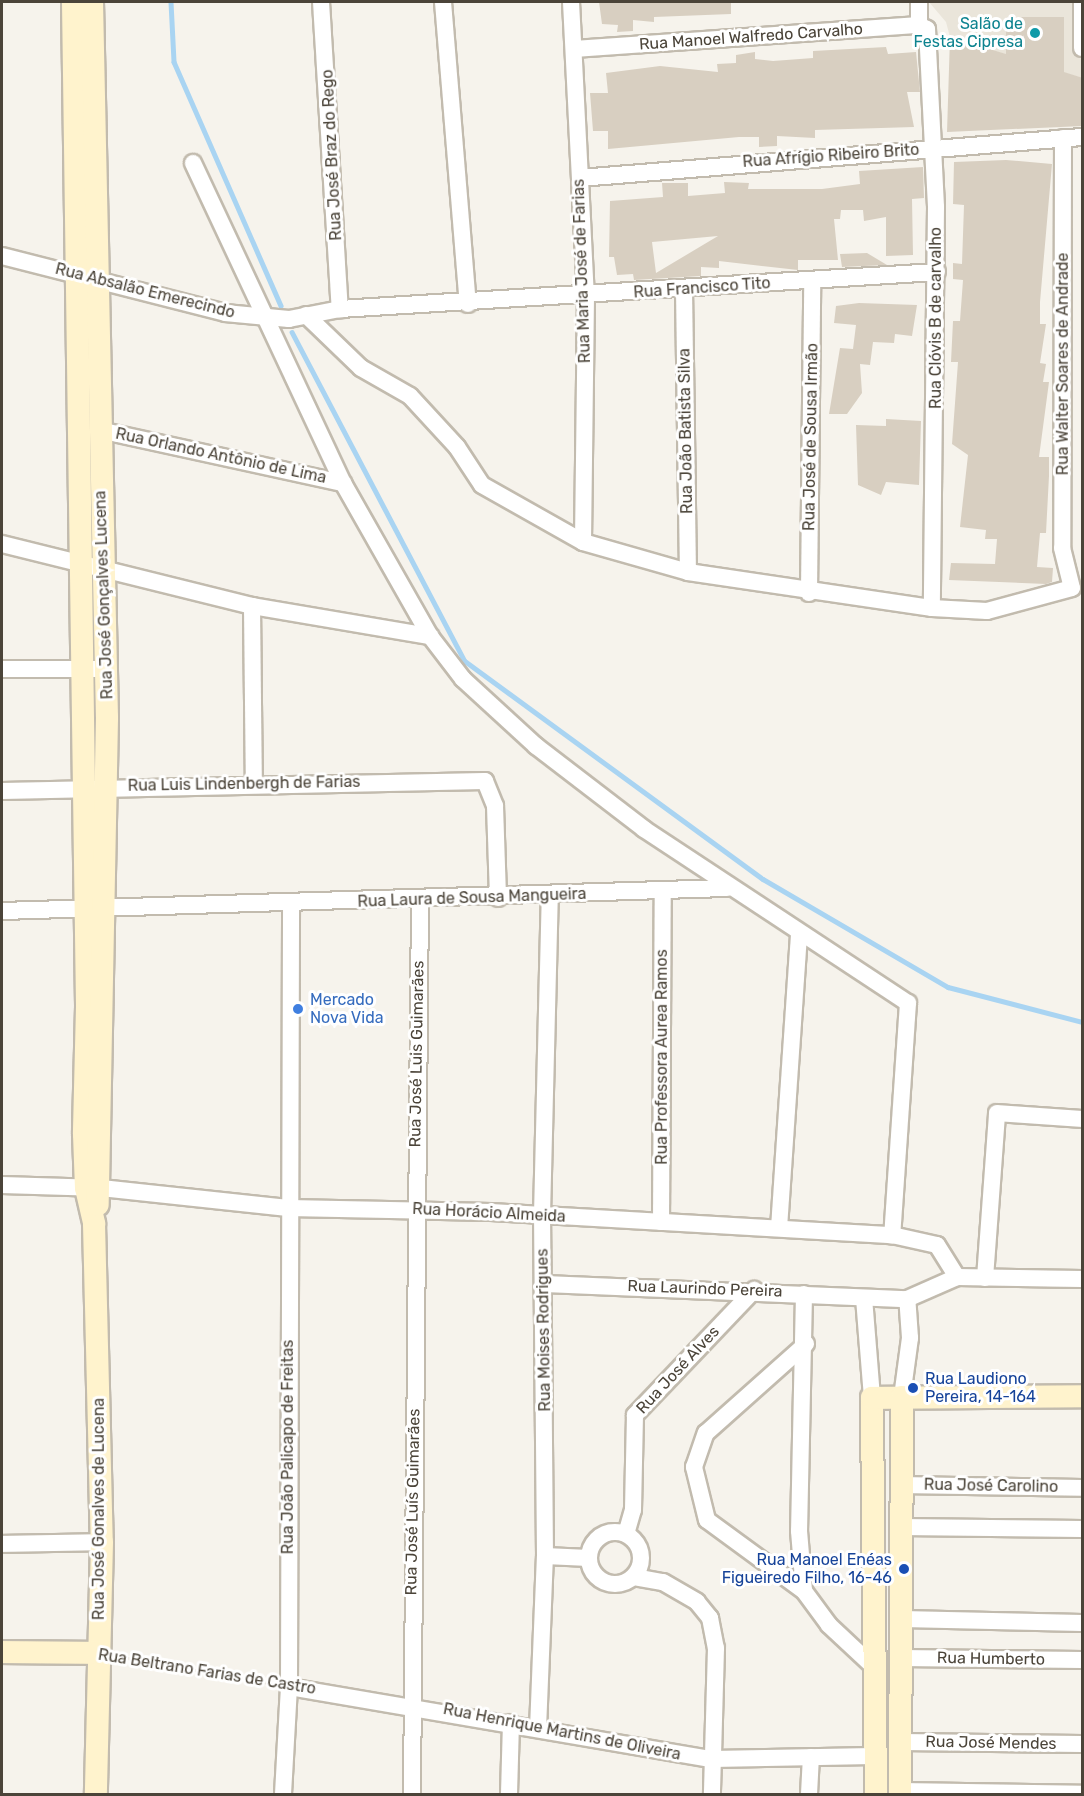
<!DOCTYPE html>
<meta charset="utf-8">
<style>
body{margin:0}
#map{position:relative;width:1084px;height:1796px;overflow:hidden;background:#f6f3ec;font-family:Rubik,sans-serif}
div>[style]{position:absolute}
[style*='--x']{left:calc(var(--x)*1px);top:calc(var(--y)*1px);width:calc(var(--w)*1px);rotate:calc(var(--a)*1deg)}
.residential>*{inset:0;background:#eae5da}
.stream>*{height:4.5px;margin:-2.25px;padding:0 2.25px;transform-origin:2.25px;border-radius:2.25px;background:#a9d4f2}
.building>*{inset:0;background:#d8cfc1}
.path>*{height:3px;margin-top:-1.5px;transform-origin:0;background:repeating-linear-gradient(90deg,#c4b79f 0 3px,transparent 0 6px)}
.roads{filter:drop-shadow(2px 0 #c2bbae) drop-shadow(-2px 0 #c2bbae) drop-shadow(0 2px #c2bbae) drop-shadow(0 -2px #c2bbae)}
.street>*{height:16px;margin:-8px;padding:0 8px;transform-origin:8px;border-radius:8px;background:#fff}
.street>.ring{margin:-8px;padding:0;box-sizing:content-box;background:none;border:16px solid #fff;border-radius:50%}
.secondary>*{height:22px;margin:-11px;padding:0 11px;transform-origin:11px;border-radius:11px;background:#fff3cd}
.dots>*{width:16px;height:16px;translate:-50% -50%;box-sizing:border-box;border:3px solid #fff;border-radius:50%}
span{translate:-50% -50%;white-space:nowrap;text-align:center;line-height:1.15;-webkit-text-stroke:6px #fff;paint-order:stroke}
.culture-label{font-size:16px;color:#0d838f}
.right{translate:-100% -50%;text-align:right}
.street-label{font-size:16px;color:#4b4439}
.shop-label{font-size:16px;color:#366cbe}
.left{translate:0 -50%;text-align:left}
.transit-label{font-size:16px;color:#164399}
.frame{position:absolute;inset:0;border:3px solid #4b4439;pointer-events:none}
</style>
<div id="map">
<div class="residential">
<div style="clip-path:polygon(929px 2px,1082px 2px,1082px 78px,950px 37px,946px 22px)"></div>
</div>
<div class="stream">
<div style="--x:171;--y:2;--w:60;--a:87.1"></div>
<div style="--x:174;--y:62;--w:266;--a:66.3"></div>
<div style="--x:292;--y:332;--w:372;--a:62.3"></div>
<div style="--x:465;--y:661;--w:369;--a:36.2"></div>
<div style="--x:763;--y:879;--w:214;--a:30.3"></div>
<div style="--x:948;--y:987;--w:138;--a:14.6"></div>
</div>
<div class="building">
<div style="clip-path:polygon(599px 2px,731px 2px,731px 14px,654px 17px,654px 22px,633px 20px,633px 31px,617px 32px,618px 25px,602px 24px)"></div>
<div style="clip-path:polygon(1006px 17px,1064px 17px,1064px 72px,1083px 78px,1083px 126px,947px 132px,950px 37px,1006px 54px)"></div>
<div style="clip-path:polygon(886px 47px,888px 54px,916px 52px,920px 92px,907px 92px,914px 127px,815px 130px,815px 138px,777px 136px,777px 146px,759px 147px,759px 137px,739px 137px,608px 149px,608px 131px,593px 131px,590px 93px,608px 93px,606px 73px,660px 66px,718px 72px,717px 64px,736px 63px,736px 55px,755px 52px,755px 59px,773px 61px,813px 58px,813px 51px)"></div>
<div style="clip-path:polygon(1006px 160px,1052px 164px,1040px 302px,1040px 324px,1046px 324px,1040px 363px,1046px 364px,1043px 382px,1049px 382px,1039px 457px,1049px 457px,1049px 476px,1046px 533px,1040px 533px,1037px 567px,1053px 568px,1052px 582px,1046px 584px,949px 580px,951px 563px,995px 564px,997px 539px,985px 539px,986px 530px,960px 527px,968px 455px,952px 444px,958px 362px,951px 362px,953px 321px,960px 321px,963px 280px,953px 279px,953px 263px,962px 264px,964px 205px,953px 204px,954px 162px)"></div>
<div style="clip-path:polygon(evenodd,923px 167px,924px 198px,912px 199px,913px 255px,886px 256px,886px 217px,864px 221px,863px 210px,841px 210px,840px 219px,834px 219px,838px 260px,798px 260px,798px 270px,719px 261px,719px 268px,701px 267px,701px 276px,634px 280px,633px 274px,617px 275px,614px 257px,609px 257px,610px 201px,663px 197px,662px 183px,688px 183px,688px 196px,725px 193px,724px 182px,749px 183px,748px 189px,822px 189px,860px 184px,859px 171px,923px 167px,718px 236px,656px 273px,652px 242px,718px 236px)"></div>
<div style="clip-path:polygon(867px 253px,887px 265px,842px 267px,840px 254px)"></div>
<div style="clip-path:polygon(859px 303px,917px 305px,912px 336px,895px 334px,894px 343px,873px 342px,870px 365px,860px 364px,862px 393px,847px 414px,829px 414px,840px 348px,853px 349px,856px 325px,834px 323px,836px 306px)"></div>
<div style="clip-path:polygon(886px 419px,921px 421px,919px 485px,886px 482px,881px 495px,858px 485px,856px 425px,886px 426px)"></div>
</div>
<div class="path">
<div style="--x:116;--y:1656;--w:161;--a:10"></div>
</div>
<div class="roads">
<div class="street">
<div style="--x:321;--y:2;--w:308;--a:86.5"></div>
<div style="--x:443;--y:2;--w:303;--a:85.3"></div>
<div style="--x:571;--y:2;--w:294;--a:87.1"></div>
<div style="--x:586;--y:296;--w:246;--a:90.7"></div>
<div style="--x:1082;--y:2;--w:46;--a:90"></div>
<div style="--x:919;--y:25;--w:23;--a:-90"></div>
<div style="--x:574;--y:49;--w:346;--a:-4"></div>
<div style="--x:919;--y:25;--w:9;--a:27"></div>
<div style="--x:927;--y:29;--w:178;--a:87.1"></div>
<div style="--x:936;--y:207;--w:401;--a:90.6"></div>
<div style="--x:1063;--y:138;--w:410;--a:90.1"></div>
<div style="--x:1062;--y:548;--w:41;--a:76"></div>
<div style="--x:193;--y:163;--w:353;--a:64.9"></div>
<div style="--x:343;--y:483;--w:176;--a:60.4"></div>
<div style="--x:430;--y:636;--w:54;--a:52.5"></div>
<div style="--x:463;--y:679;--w:99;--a:42.5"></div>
<div style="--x:536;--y:746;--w:136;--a:37.5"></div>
<div style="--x:644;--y:829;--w:316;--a:33.4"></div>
<div style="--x:908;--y:1003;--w:233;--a:93.9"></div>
<div style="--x:580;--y:178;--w:504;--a:-4.67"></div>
<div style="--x:2;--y:256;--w:230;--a:14.3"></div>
<div style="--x:225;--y:313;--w:64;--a:5.4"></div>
<div style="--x:289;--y:319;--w:52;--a:-11.1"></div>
<div style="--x:340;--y:309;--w:598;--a:-3.55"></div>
<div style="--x:684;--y:289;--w:283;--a:89.2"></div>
<div style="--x:306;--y:315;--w:76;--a:43.9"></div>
<div style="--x:361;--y:368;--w:56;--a:29.7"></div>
<div style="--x:410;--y:396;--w:69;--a:47.3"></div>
<div style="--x:457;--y:447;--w:45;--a:56.7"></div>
<div style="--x:482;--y:485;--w:116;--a:29.4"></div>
<div style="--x:583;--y:542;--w:109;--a:15.9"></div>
<div style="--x:688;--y:572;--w:247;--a:8.4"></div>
<div style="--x:932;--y:608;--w:55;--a:3.1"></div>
<div style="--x:987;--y:611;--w:88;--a:-15.1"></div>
<div style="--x:99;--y:430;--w:250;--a:12.3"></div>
<div style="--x:2;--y:544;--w:258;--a:13.9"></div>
<div style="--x:252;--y:606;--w:181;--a:9.6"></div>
<div style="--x:809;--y:593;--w:312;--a:-89.4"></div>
<div style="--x:252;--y:606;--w:177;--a:89.4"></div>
<div style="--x:2;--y:669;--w:104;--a:0"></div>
<div style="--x:2;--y:791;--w:483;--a:-1.2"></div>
<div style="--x:485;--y:781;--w:27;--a:68"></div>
<div style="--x:495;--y:806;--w:92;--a:88.1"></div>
<div style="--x:2;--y:911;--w:725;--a:-1.82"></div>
<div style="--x:2;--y:1185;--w:99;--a:1.7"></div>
<div style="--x:101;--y:1188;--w:188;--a:6.1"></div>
<div style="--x:288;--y:1208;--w:203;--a:1.1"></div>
<div style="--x:491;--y:1212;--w:402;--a:3.3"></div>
<div style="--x:892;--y:1235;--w:46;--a:12.5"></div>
<div style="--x:937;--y:1245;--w:38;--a:58"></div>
<div style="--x:661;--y:1222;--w:330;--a:-89.7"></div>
<div style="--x:779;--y:1228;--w:294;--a:-86.1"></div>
<div style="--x:985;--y:1278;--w:165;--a:-85.8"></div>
<div style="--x:997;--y:1113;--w:85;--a:4"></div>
<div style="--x:545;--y:1284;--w:362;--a:2.4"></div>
<div style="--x:907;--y:1299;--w:55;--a:-23.7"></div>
<div style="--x:957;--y:1277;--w:125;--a:0.9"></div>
<div style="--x:804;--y:1294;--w:237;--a:91.2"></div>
<div style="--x:799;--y:1531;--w:60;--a:85.2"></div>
<div style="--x:804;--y:1591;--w:42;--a:53.7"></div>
<div style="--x:829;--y:1625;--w:63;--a:43.1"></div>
<div style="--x:864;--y:1298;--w:100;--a:85.4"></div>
<div style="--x:902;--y:1397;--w:60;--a:-82.3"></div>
<div style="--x:910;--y:1338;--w:39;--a:-94"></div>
<div style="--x:899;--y:1485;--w:183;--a:0.9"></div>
<div style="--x:900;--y:1527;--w:182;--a:0.6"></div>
<div class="ring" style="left:589px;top:1532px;width:36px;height:36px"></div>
<div style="--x:626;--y:1534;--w:25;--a:-74"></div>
<div style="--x:633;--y:1510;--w:95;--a:-88.8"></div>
<div style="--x:635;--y:1415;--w:173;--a:-46.4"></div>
<div style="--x:2;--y:1544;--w:100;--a:-1.1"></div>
<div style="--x:545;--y:1556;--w:44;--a:2.6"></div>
<div style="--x:634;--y:1577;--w:29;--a:10"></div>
<div style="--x:663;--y:1582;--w:39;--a:30"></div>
<div style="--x:697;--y:1602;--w:21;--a:51"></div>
<div style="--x:710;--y:1618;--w:31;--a:79"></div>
<div style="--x:716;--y:1648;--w:146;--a:91.6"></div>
<div style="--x:804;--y:1591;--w:120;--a:-143.8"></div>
<div style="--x:707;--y:1520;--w:55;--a:-103.8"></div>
<div style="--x:694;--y:1467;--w:36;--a:-71"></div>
<div style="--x:706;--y:1433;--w:134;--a:-41.7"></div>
<div style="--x:902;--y:1619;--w:180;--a:1.3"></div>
<div style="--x:900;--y:1658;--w:182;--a:0.6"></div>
<div style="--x:289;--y:1687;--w:429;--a:9.7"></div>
<div style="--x:712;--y:1759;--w:161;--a:-1.1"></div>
<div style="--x:538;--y:1729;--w:173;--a:-87.7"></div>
<div style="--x:545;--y:1556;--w:341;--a:-90.5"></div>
<div style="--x:542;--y:1215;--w:319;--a:-88.6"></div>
<div style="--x:900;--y:1742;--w:182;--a:0.6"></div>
<div style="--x:900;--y:1791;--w:182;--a:0.9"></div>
<div style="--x:283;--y:1794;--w:107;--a:-86.8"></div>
<div style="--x:289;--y:1687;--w:782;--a:-89.85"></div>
<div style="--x:412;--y:1794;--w:895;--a:-89.49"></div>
<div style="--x:509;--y:1794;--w:71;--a:-88.4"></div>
<div style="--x:809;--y:1794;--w:37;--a:-87"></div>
</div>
<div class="secondary">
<div style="--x:73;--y:2;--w:1005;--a:89.2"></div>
<div style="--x:87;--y:1007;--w:127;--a:91.4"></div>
<div style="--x:84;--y:1134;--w:54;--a:87.9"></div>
<div style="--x:86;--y:1188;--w:37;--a:77"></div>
<div style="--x:94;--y:1224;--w:318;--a:88.6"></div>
<div style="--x:102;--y:1542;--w:252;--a:91.4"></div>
<div style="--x:92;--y:2;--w:716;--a:88.8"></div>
<div style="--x:107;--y:718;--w:487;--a:91.1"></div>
<div style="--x:2;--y:1652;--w:95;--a:0.6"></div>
<div style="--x:876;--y:1794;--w:396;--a:-90.6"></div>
<div style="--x:872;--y:1398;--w:210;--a:-0.5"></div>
<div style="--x:900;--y:1794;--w:397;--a:-89.7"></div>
</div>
</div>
<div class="dots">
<div style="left:1035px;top:33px;background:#0f9aa8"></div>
<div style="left:298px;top:1009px;background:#3f7fe0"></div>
<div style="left:913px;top:1388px;background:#1a4fb4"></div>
<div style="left:904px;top:1569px;background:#1a4fb4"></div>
</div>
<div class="culture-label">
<span class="right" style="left:1023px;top:33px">Salão de<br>Festas Cipresa</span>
</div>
<div class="street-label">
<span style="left:751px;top:37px;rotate:-4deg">Rua Manoel Walfredo Carvalho</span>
<span style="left:332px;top:155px;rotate:-93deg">Rua José Braz do Rego</span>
<span style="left:831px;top:156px;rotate:-4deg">Rua Afrígio Ribeiro Brito</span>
<span style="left:582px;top:271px;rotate:-92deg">Rua Maria José de Farias</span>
<span style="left:702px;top:288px;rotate:-4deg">Rua Francisco Tito</span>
<span style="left:145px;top:291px;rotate:14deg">Rua Absalão Emerecindo</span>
<span style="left:936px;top:318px;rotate:-90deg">Rua Clóvis B de carvalho</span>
<span style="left:1063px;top:364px;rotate:-90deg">Rua Walter Soares de Andrade</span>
<span style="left:686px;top:431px;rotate:-91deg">Rua João Batista Silva</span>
<span style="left:811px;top:437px;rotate:-89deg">Rua José de Sousa Irmão</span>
<span style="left:221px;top:456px;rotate:12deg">Rua Orlando Antônio de Lima</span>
<span style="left:104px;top:595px;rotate:-92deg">Rua José Gonçalves Lucena</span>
<span style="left:244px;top:784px;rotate:-1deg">Rua Luis Lindenbergh de Farias</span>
<span style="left:472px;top:898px;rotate:-2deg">Rua Laura de Sousa Mangueira</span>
<span style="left:417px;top:1054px;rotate:-89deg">Rua José Luis Guimarães</span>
<span style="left:662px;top:1057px;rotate:-90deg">Rua Professora Aurea Ramos</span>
<span style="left:489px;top:1213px;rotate:3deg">Rua Horácio Almeida</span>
<span style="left:705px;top:1289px;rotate:2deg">Rua Laurindo Pereira</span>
<span style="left:544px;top:1330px;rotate:-91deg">Rua Moises Rodrigues</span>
<span style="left:678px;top:1370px;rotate:-47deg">Rua José Alves</span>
<span style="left:288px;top:1447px;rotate:-90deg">Rua João Palicapo de Freitas</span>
<span style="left:991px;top:1486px;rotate:1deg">Rua José Carolino</span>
<span style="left:413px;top:1502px;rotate:-89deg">Rua José Luís Guimarães</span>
<span style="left:99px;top:1509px;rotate:-90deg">Rua José Gonalves de Lucena</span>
<span style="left:991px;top:1659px;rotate:1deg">Rua Humberto</span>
<span style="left:207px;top:1672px;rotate:9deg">Rua Beltrano Farias de Castro</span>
<span style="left:562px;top:1732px;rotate:11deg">Rua Henrique Martins de Oliveira</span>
<span style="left:991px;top:1743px;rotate:1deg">Rua José Mendes</span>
</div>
<div class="shop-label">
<span class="left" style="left:310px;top:1009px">Mercado<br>Nova Vida</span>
</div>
<div class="transit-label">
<span class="left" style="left:925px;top:1388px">Rua Laudiono<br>Pereira, 14-164</span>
<span class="right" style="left:892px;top:1569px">Rua Manoel Enéas<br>Figueiredo Filho, 16-46</span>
</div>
<div class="frame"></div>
</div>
